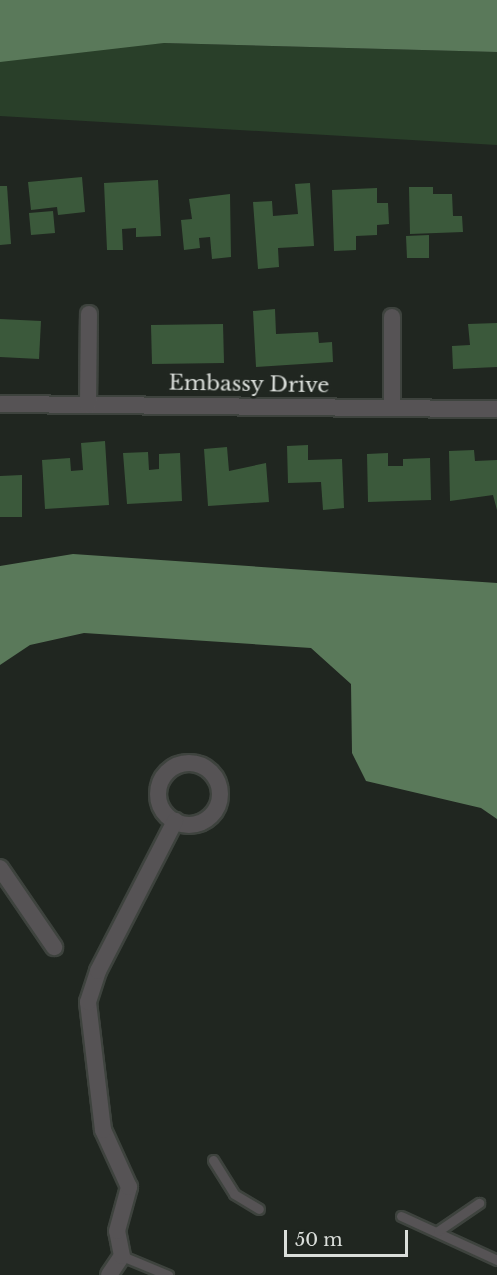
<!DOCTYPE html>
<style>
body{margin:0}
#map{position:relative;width:497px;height:1275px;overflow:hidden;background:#202620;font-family:"Libre Baskerville",serif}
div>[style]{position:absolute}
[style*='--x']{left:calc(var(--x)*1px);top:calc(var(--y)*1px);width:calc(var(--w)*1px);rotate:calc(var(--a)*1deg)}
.green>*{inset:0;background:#293f29}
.water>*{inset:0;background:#5a795a}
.building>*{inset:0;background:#3b593b}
.roads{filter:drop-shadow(2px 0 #3e433e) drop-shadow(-2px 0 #3e433e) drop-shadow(0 2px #3e433e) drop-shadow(0 -2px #3e433e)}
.service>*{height:9px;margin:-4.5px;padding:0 4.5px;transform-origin:4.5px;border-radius:4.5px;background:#565355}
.minor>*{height:16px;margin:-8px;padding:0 8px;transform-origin:8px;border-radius:8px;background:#565355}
.minor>.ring{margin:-8px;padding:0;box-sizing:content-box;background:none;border:16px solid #565355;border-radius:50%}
span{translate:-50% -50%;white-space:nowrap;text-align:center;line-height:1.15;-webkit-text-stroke:5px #202620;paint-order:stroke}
.street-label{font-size:21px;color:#dadeda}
.scale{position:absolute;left:284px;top:1230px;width:124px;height:27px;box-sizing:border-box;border:3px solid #dadeda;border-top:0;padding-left:8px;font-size:18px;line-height:21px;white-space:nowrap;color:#dadeda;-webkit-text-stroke:4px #202620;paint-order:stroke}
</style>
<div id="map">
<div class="green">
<div style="clip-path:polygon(164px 43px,497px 52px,497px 145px,0 116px,0 51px)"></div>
</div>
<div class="water">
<div style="clip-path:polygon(0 0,497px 0,497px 52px,164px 43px,0 62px)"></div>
<div style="clip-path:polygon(73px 554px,497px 583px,497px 819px,481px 808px,366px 781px,352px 753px,351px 684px,311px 648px,84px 633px,30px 645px,0 665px,0 566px)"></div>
</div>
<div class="building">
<div style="clip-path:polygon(82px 177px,85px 212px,58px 215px,57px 207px,31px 210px,28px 182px)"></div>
<div style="clip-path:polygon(158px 180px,161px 236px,136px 237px,136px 228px,122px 229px,123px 250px,107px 250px,104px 183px)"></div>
<div style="clip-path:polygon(310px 183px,314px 246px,278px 248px,279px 267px,258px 269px,253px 202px,272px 201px,273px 216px,298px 214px,295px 184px)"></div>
<div style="clip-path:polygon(0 186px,7px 186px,11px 244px,0 245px)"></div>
<div style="clip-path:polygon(409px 187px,433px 187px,433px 194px,452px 194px,453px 216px,462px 216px,463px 232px,410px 234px)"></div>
<div style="clip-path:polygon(377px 188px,377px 203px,388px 203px,389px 224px,377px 225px,377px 235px,356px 236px,356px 250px,334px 251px,332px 190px)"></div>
<div style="clip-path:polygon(230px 194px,231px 257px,212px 259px,210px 237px,199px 238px,200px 248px,184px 250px,181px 220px,192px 219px,189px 199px)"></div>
<div style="clip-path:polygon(53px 211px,55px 233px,31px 235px,29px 213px)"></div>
<div style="clip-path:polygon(429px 235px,429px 258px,407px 258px,406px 236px)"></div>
<div style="clip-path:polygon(275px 309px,276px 334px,318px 332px,319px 343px,332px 342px,333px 362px,256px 367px,253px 311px)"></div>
<div style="clip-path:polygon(0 319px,41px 321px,39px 359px,0 357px)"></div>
<div style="clip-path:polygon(497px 323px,497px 367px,453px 369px,452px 346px,470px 345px,468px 324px)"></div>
<div style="clip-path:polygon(223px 324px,224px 363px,152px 364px,151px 325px)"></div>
<div style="clip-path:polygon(105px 441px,109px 505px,45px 509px,42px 460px,70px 458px,71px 471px,83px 470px,81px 443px)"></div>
<div style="clip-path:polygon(308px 445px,308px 460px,342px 459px,344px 508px,323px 510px,321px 482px,288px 483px,287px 446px)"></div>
<div style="clip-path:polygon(227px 447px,229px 471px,266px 463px,269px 502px,208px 506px,204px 449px)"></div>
<div style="clip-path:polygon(474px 450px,475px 461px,497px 460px,497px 510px,493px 495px,450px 501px,449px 451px)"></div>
<div style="clip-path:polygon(148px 452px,149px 470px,159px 469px,159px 454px,180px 453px,182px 501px,127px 504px,123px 453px)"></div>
<div style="clip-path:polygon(388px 453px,388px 466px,403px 466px,403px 459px,430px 458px,431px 500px,368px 502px,367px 454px)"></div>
<div style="clip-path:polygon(22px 475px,22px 517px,0 517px,0 476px)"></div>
</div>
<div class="roads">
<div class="service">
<div style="--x:213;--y:1160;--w:40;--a:58"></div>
<div style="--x:234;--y:1194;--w:29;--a:31"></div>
<div style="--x:401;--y:1216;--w:106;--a:24.6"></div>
<div style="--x:438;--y:1231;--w:50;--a:-34.3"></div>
<div style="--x:122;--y:1256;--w:50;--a:22.4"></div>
</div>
<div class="minor">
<div style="--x:0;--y:404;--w:497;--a:0.6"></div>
<div style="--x:88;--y:405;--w:91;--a:-89.4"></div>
<div style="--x:392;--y:408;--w:91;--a:-90"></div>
<div class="ring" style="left:158px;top:763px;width:46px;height:46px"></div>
<div style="--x:0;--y:868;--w:96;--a:55.6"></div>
<div style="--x:109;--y:1275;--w:23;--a:-56"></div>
<div style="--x:122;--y:1256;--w:25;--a:-101"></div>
<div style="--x:117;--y:1231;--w:46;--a:-74.7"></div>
<div style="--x:129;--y:1187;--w:63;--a:-114.5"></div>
<div style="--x:103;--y:1130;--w:129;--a:-96.7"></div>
<div style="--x:88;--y:1002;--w:33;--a:-72"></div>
<div style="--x:98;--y:971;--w:169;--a:-62.8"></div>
</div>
</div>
<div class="street-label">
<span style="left:249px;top:384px;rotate:1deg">Embassy Drive</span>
</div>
<div class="scale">50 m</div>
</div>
